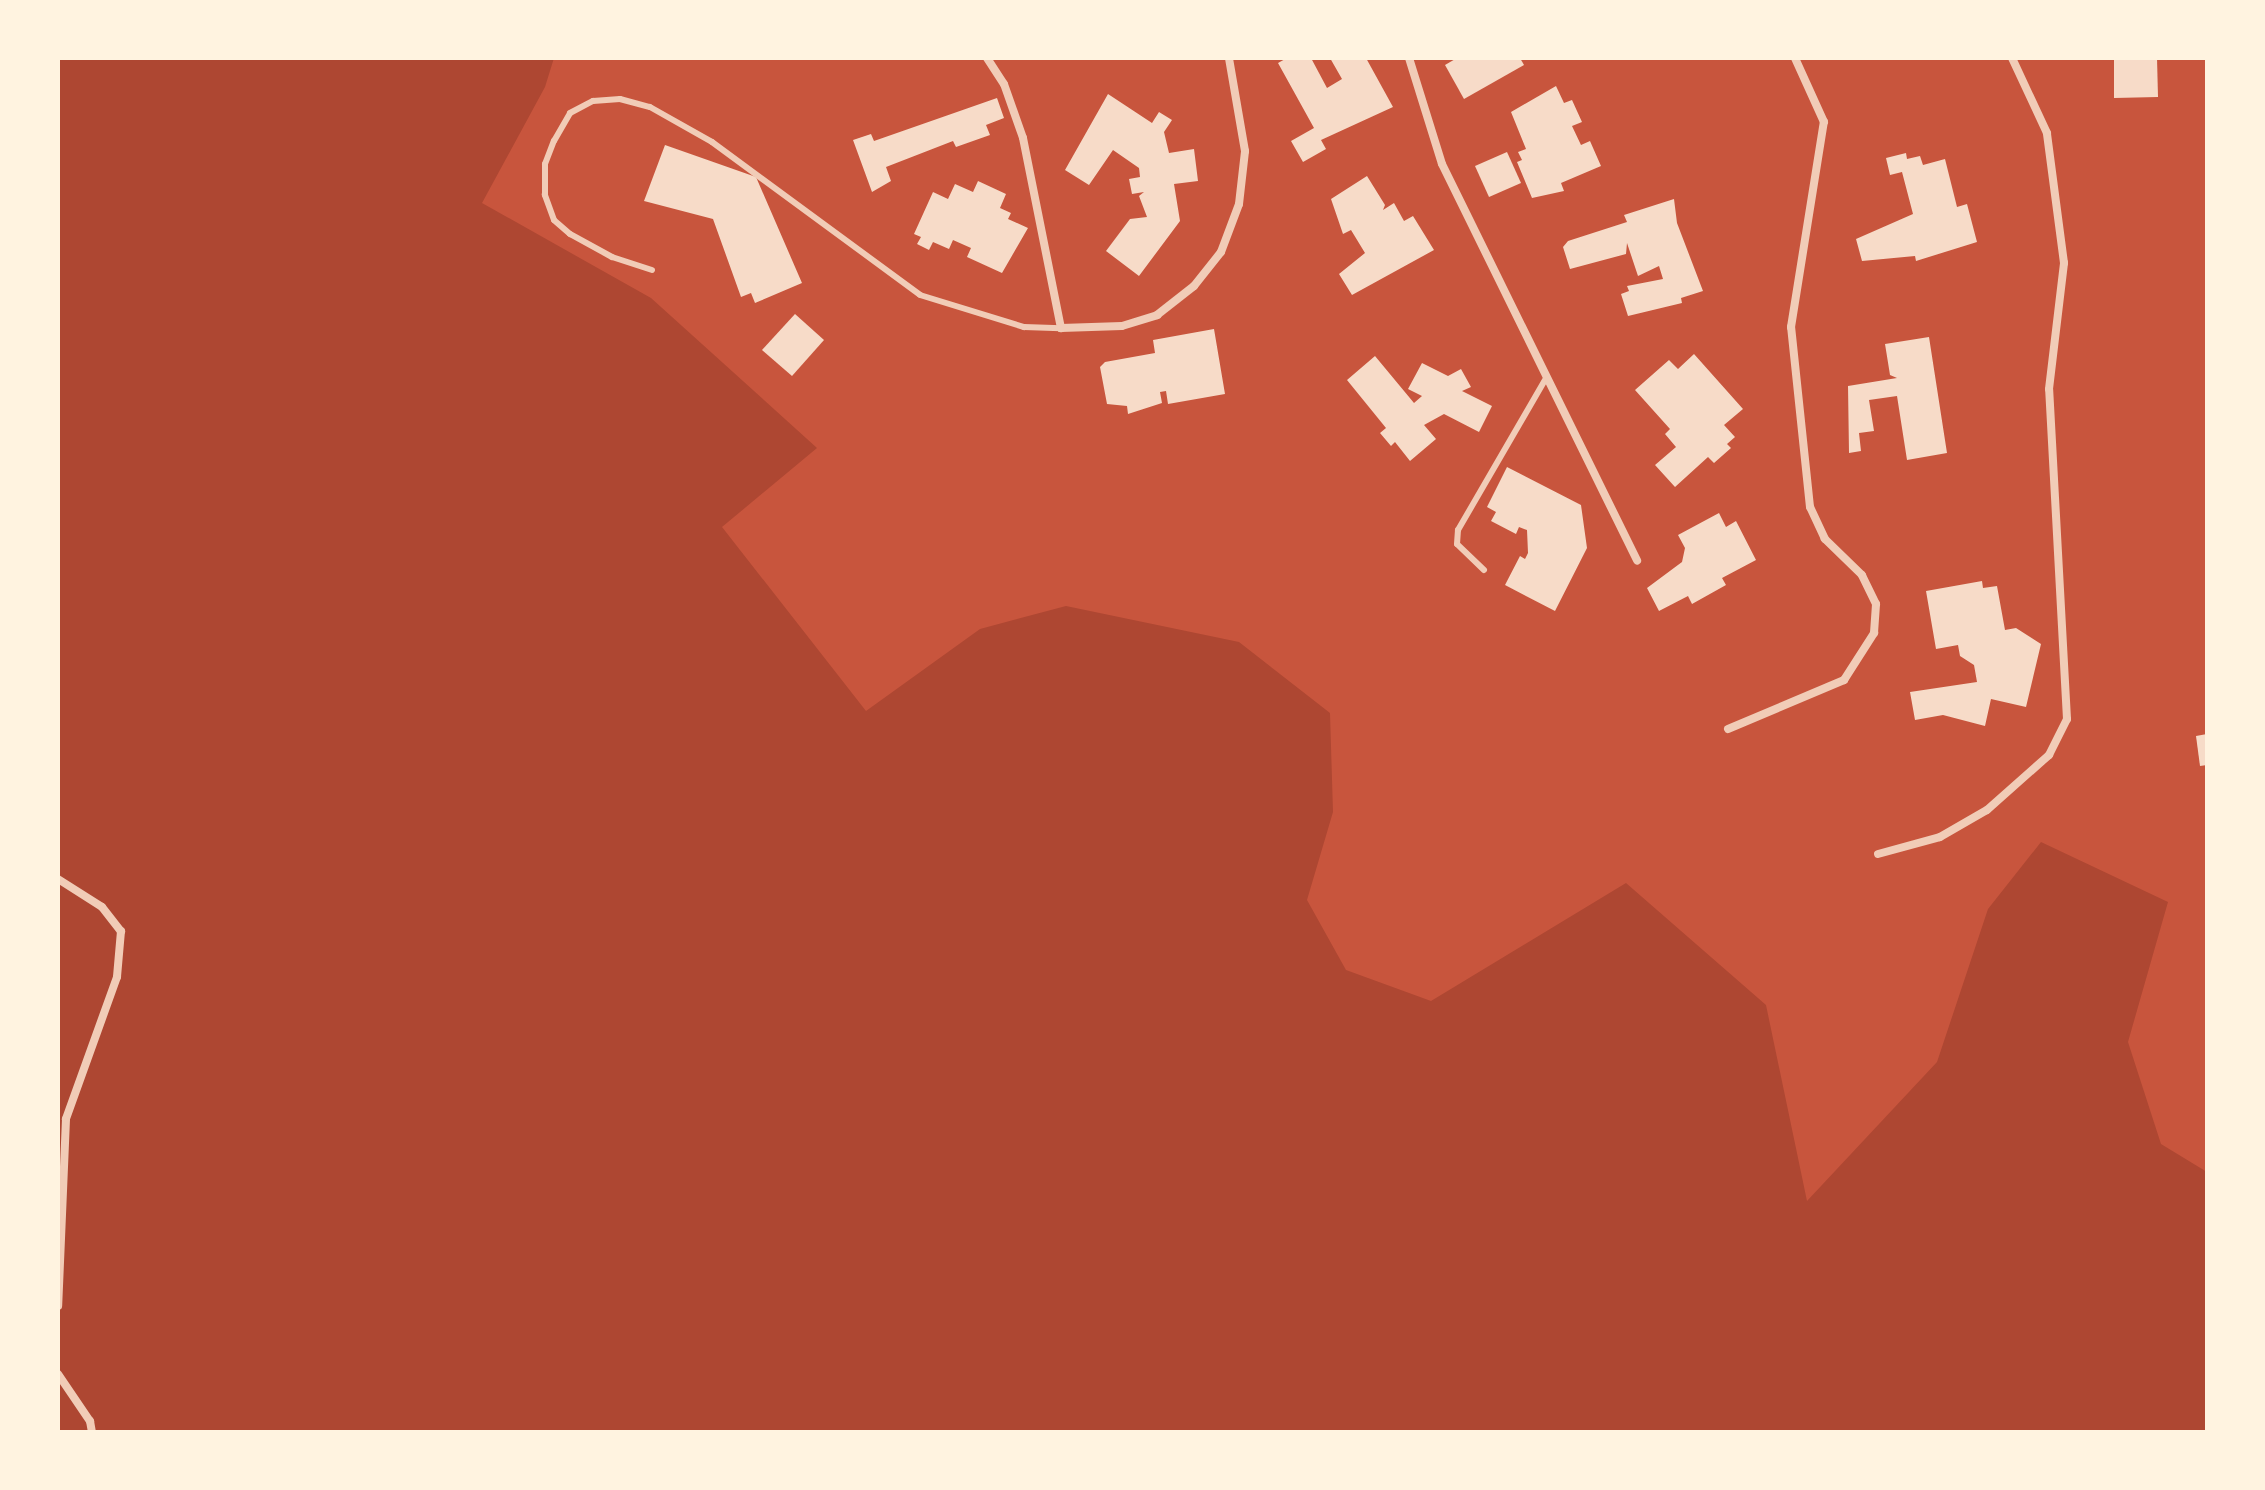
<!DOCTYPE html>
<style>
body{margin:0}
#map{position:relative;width:2265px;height:1490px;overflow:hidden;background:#c8553d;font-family:"Noto Serif",serif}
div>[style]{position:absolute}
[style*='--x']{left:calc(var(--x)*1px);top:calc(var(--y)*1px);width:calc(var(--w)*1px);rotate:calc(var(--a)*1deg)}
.green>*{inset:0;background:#ae4732}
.building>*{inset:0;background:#f7dbc8}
.service>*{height:6px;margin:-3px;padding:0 3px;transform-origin:3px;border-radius:3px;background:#f1ccb7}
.minor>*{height:8px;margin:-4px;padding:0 4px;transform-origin:4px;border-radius:4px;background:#f1ccb7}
span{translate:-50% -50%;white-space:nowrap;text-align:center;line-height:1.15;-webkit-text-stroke:6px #fff3e0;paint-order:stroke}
.frame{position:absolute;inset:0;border:60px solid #fff3e0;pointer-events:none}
</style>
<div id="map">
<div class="green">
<div style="clip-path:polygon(58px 58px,554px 58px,545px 87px,482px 203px,651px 298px,817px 448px,722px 527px,866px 711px,980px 629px,1066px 606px,1239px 642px,1330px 713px,1333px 812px,1307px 900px,1346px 970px,1431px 1001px,1626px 883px,1766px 1005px,1807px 1201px,1937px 1062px,1988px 909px,2041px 842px,2168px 902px,2128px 1042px,2161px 1144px,2207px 1172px,2207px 1432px,58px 1432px)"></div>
</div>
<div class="building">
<div style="clip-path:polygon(1287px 58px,1311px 58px,1327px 88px,1342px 79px,1330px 58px,1366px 58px,1393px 107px,1321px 140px,1326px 149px,1303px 162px,1291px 141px,1314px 128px,1278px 63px)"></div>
<div style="clip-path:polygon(1457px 58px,1520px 58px,1524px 65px,1464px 99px,1445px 65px)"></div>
<div style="clip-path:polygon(2114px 58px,2157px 58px,2158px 97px,2114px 98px)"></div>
<div style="clip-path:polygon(1556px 86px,1564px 103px,1572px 100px,1582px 122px,1572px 126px,1581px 145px,1590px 141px,1601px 166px,1561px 183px,1564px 191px,1532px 198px,1517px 162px,1522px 160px,1518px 152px,1526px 149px,1511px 112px)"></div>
<div style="clip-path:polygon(1108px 94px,1152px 123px,1159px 112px,1172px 120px,1164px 132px,1169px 153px,1194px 149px,1198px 181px,1174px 184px,1180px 221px,1139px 276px,1106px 251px,1130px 219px,1147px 217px,1139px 196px,1144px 192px,1132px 194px,1129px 179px,1140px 177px,1139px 168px,1113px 150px,1089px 185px,1065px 170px)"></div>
<div style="clip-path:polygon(997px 98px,1004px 118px,986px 125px,990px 135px,956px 147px,953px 141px,886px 167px,891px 181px,872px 192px,853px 140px,871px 134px,874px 141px)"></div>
<div style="clip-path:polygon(665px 145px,756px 177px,802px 283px,755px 303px,751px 293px,741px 297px,713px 219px,644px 201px)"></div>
<div style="clip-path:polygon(1507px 152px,1521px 183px,1489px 197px,1475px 166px)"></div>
<div style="clip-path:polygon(1906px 153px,1907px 159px,1920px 156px,1923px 165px,1945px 159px,1957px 207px,1967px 204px,1977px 242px,1916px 261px,1915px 256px,1862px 261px,1856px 239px,1913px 214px,1902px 172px,1890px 175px,1886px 158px)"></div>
<div style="clip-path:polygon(1367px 176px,1385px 205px,1383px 210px,1394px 203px,1404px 221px,1413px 216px,1434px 250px,1352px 295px,1339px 274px,1365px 253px,1351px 230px,1343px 234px,1331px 199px)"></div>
<div style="clip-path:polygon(978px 181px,1006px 194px,1000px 208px,1011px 213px,1008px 219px,1028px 228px,1002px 273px,967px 257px,971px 248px,953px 240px,949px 249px,933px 242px,929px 250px,917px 244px,921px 237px,914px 234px,933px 192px,948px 199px,955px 184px,973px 192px)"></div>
<div style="clip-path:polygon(1674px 199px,1677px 223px,1703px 291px,1681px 298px,1682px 303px,1628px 316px,1621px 294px,1629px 291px,1627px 286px,1663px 279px,1659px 266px,1638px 276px,1627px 243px,1626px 254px,1570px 269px,1563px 247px,1568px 241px,1627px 222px,1624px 215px)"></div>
<div style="clip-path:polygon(795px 314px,824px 340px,792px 376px,762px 350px)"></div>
<div style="clip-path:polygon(1214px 329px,1225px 394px,1168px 404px,1166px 391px,1160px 392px,1162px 403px,1128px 414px,1127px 406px,1107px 404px,1100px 367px,1105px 362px,1155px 353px,1153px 340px)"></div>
<div style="clip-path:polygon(1929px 337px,1947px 453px,1907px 460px,1897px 396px,1869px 400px,1874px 431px,1859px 433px,1861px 451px,1849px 453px,1848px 386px,1897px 378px,1890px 375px,1885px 344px)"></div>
<div style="clip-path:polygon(1694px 354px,1743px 409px,1724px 425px,1735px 437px,1727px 444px,1731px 448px,1714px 463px,1708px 457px,1675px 487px,1655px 465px,1676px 447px,1665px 434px,1670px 429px,1635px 390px,1669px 360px,1678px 369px)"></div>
<div style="clip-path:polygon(1375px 356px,1414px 403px,1422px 396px,1408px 389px,1422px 363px,1448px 376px,1461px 369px,1471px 387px,1462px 391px,1492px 406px,1479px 432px,1444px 414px,1424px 425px,1436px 439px,1410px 461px,1395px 442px,1391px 446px,1380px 433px,1386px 428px,1347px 380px)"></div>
<div style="clip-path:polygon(1507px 467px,1581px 505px,1587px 548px,1555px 611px,1505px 585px,1520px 556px,1525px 559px,1528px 553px,1527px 530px,1519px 527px,1516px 534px,1491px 521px,1496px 512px,1487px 507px)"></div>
<div style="clip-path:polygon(1719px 513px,1726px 527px,1736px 521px,1756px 560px,1722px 578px,1726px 585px,1692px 604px,1688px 596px,1659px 611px,1647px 588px,1682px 562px,1685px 548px,1678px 535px)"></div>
<div style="clip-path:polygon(1982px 581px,1983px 588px,1997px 586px,2005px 630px,2016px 628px,2041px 644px,2026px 707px,1991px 699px,1985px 726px,1943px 715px,1915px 720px,1910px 692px,1977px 682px,1974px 665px,1960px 656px,1958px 645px,1936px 649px,1926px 591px)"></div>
<div style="clip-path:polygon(2207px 734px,2207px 765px,2200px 766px,2196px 736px)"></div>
</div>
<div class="service">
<div style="--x:652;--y:270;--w:42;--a:-162"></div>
<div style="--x:612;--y:257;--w:48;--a:-151.3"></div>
<div style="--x:570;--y:234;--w:21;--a:-139"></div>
<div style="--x:554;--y:220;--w:27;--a:-110"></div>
<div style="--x:545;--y:195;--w:31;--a:-90"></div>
<div style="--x:545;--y:164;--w:25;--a:-69"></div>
<div style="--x:554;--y:141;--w:32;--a:-60"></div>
<div style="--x:570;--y:113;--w:26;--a:-28"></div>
<div style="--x:593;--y:101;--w:27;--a:-4"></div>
<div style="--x:620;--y:99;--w:31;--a:15"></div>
<div style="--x:650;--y:107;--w:71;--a:29.4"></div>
<div style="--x:712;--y:142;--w:258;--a:36.3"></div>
<div style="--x:920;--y:295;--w:109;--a:17.1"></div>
<div style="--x:1024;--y:327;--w:37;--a:2"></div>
<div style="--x:1484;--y:570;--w:37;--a:-136"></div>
<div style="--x:1457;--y:544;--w:14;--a:-86"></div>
<div style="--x:1458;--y:530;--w:176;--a:-59.9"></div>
</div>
<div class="minor">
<div style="--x:987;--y:58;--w:31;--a:57"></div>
<div style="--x:1004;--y:84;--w:57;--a:70.6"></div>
<div style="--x:1023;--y:138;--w:194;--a:78.7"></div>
<div style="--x:1061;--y:328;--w:61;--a:-1.9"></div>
<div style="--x:1122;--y:326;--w:37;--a:-17"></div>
<div style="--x:1157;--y:315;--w:47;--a:-38.1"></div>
<div style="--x:1194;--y:286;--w:43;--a:-51.5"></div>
<div style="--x:1221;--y:252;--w:51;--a:-69.4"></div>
<div style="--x:1239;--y:204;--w:53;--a:-83.5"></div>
<div style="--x:1245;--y:151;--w:94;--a:-99.8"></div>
<div style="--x:1409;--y:58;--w:111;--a:72.7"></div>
<div style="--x:1442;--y:164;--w:442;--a:63.8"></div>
<div style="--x:1728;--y:729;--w:126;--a:-22.9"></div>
<div style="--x:1844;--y:680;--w:56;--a:-57.4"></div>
<div style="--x:1874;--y:633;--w:29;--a:-86"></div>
<div style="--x:1876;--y:604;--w:32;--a:-116"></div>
<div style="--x:1862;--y:575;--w:52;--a:-135.8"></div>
<div style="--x:1825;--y:539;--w:35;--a:-115"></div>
<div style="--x:1810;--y:507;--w:181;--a:-96"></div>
<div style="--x:1791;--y:327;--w:208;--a:-80.9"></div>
<div style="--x:1824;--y:122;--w:70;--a:-114.4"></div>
<div style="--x:1878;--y:854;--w:64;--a:-15.3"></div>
<div style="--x:1940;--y:837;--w:54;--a:-29.9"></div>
<div style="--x:1987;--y:810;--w:83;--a:-41.6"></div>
<div style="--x:2049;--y:755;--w:40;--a:-63.4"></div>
<div style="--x:2067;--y:719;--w:330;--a:-93.1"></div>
<div style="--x:2049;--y:389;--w:127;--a:-83.2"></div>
<div style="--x:2064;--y:263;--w:131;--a:-97.5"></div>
<div style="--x:2047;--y:133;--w:83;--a:-115"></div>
<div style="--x:58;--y:879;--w:52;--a:32.5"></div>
<div style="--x:102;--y:907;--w:31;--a:52"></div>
<div style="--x:121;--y:931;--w:46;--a:95"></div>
<div style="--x:117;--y:977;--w:151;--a:109.8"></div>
<div style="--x:66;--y:1119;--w:187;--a:92.4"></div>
<div style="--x:58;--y:1374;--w:57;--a:55.8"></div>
<div style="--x:90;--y:1421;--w:11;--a:80"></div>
</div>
<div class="frame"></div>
</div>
